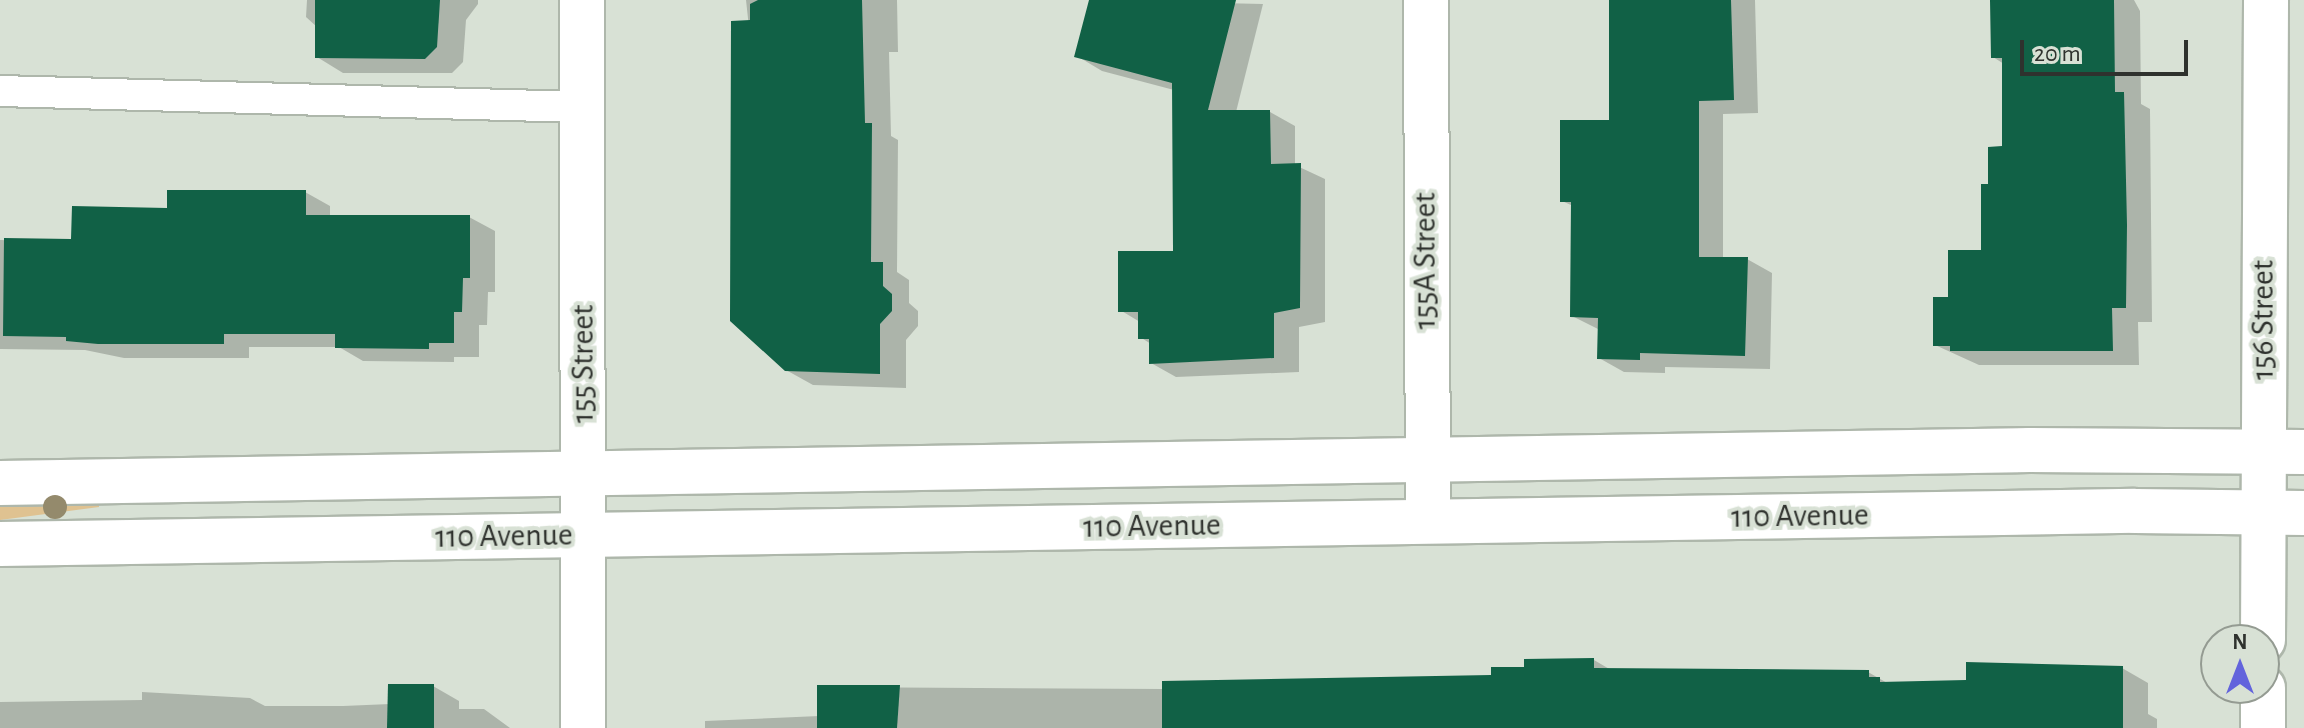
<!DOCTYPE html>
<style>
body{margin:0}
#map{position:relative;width:2304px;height:728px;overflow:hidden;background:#d8e1d5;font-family:"Alegreya Sans",sans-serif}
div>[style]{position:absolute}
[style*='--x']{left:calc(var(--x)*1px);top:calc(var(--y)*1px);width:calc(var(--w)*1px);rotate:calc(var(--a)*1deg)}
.green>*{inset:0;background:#dfc291}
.shadow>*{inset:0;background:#0003}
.building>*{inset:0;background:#116146}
.roads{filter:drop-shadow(2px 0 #aeb7ab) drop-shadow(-2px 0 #aeb7ab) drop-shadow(0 2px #aeb7ab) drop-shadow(0 -2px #aeb7ab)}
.service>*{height:30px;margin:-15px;padding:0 15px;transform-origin:15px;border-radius:15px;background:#fff}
.minor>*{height:44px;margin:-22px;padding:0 22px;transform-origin:22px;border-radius:22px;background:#fff}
.tertiary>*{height:44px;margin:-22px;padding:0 22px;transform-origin:22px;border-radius:22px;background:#fff}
.trees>*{width:24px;height:24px;margin:-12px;border-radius:50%;background:#948a6c}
span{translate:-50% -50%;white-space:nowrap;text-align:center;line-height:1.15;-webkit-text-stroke:8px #d8e1d5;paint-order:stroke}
.street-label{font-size:32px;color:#2f322e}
.north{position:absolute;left:2200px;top:624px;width:80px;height:80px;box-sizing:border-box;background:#d8e1d5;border:2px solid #949b92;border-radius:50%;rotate:0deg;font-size:22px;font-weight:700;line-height:32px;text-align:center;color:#2f322e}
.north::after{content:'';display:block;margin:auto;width:28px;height:36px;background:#6364dc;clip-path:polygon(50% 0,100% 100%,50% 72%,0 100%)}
.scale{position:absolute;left:2020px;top:40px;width:168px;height:36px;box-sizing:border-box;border:4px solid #2f322e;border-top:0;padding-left:10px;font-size:24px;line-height:28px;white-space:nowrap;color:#2f322e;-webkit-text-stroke:6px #d8e1d5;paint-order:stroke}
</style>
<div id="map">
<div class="green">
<div style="clip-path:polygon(99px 499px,99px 507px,0 520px,0 500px)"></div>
</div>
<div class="shadow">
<div style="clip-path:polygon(307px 0,478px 0,478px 4px,466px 20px,463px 62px,452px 73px,343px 73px,317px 57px,317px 27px,306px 17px)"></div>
<div style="clip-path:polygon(746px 0,897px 0,898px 52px,889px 52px,891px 136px,898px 140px,897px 272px,909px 280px,909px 303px,918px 311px,918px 326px,906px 340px,906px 388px,813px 385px,786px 370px)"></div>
<div style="clip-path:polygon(1091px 0,1263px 4px,1236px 112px,1270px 112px,1295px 126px,1295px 165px,1325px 179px,1325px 322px,1299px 327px,1299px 372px,1176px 377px,1151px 363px,1151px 344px,1140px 337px,1140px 322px,1120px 310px,1175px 253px,1174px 90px,1102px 71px,1077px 56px)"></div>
<div style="clip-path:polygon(1655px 0,1755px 0,1758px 113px,1723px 114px,1723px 259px,1747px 259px,1772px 273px,1770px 369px,1665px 367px,1665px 373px,1624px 372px,1599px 358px,1600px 330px,1572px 316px,1573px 206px,1562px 201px,1611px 122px)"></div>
<div style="clip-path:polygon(1992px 0,2134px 0,2140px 11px,2141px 104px,2150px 109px,2152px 322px,2138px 322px,2139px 365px,1979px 365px,1935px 345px,1950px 299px,1983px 252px,1990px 186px,2004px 148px,2004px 64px,1993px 57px)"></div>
<div style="clip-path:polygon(305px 192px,330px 206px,330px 217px,469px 217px,495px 231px,495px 292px,488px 292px,487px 325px,479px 325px,479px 357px,454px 357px,454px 362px,363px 361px,339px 347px,249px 347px,249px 358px,124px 358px,85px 350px,0 349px,0 240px,73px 241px,169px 210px)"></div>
<div style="clip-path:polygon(1594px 660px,1611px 670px,1868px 672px,1889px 684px,1968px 682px,1968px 664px,2122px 668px,2148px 683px,2148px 714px,2157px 719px,2157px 728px,705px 728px,705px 721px,819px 716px,819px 687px,1164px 689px,1493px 677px)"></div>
<div style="clip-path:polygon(433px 686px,459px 701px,459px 709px,484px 709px,510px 728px,0 728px,0 702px,142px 700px,142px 692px,250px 698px,265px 706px,343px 706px,390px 704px)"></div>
</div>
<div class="building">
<div style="clip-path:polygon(315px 0,440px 0,437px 47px,425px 59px,315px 58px)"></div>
<div style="clip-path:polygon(758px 0,862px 0,865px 123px,872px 123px,871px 262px,883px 262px,883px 286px,892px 294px,892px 311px,880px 324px,880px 374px,785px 371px,730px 321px,731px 21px,750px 20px,750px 4px)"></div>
<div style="clip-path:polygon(1089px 0,1236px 0,1208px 110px,1270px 110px,1271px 164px,1301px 163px,1300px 308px,1274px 313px,1274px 358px,1149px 364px,1149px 339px,1138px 339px,1138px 312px,1118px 312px,1118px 251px,1173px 251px,1172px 83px,1074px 57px)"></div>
<div style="clip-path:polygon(1609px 0,1731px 0,1734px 100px,1699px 101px,1699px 257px,1748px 257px,1745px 356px,1640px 353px,1640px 360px,1597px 359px,1598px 318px,1570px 317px,1571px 202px,1560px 202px,1560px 120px,1609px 120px)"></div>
<div style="clip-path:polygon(1990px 0,2114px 0,2115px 92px,2124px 92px,2127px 225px,2126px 308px,2112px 308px,2113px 351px,1950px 351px,1950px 346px,1933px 346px,1933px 297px,1948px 297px,1948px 250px,1981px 250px,1981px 184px,1988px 184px,1988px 147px,2002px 146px,2002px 58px,1991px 58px)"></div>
<div style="clip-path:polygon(167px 190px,306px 190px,306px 215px,470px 215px,470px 278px,463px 278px,462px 312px,454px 312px,454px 343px,429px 343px,429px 349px,335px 348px,335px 334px,224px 334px,224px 344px,98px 344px,66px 341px,66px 337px,3px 336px,4px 238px,71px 239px,72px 206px,167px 208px)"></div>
<div style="clip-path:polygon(1594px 658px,1594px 668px,1869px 670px,1869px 677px,1880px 677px,1880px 682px,1966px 680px,1966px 662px,2123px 666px,2123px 728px,1162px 728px,1162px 681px,1491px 675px,1491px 667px,1524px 667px,1524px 659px)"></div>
<div style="clip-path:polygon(388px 684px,434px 684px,434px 728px,387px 728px)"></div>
<div style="clip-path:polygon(817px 685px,900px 685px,897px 728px,817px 728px)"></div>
</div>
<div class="roads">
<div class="service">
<div style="--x:0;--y:91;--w:581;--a:1.58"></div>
</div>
<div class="minor">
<div style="--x:582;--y:0;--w:728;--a:89.92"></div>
<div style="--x:1426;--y:0;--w:521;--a:89.78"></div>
</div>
<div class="tertiary">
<div style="--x:0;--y:483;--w:2030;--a:-0.93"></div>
<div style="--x:2030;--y:450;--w:274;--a:0.4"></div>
<div style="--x:0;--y:544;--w:2135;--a:-0.89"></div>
<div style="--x:2135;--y:511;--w:169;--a:0.7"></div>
<div style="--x:2263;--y:640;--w:640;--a:-89.73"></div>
<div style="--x:2263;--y:688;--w:40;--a:90"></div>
</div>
</div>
<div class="trees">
<div style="left:55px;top:507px"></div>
</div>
<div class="street-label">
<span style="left:1425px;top:261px;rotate:-90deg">155A Street</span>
<span style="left:2263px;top:320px;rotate:-90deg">156 Street</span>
<span style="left:583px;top:364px;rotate:-90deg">155 Street</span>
<span style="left:1800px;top:516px;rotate:-1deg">110 Avenue</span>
<span style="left:1152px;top:526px;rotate:-1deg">110 Avenue</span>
<span style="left:504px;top:536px;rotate:-1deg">110 Avenue</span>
</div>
<div class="north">N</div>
<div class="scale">20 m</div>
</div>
